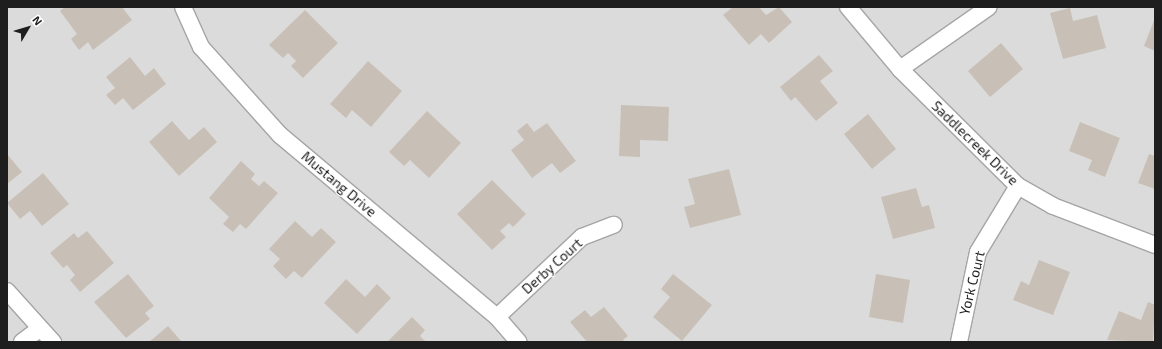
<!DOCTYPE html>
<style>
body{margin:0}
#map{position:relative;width:1162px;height:349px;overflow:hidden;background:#f0ede3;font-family:"Exo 2",sans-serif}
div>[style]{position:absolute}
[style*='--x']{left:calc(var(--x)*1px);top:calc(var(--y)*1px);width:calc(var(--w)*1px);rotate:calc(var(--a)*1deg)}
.residential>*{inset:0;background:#dcdbdb}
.building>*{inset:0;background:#c8c0b6}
.roads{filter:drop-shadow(1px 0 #a5a5a5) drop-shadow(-1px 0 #a5a5a5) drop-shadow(0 1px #a5a5a5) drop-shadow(0 -1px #a5a5a5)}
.street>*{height:16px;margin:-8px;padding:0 8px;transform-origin:8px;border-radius:8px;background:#fff}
span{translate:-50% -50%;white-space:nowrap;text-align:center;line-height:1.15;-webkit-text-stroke:3px #fff;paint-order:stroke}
.street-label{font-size:14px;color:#1e1e1e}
.frame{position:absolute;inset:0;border:8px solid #1e1e1e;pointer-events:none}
.north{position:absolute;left:8px;top:8px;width:40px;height:40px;-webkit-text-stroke:3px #fff;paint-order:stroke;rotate:52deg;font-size:11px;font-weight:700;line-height:16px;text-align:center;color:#1e1e1e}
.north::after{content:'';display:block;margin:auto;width:14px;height:18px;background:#1e1e1e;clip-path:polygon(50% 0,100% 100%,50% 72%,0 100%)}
</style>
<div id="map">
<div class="residential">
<div style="clip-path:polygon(7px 7px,1155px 7px,1155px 342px,7px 342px)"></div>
</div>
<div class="building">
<div style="clip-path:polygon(65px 7px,122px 7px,132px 20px,93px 50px,88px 42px,79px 50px,71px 39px,77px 34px,60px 11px)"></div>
<div style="clip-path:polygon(733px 7px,759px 7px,766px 15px,779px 7px,792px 22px,769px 43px,761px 34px,749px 45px,723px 15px)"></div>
<div style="clip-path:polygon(1070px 8px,1073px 21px,1097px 15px,1106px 48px,1063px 59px,1050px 13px)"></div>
<div style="clip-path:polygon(305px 10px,338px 43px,303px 78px,291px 66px,296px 61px,288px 53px,283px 58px,269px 45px)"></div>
<div style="clip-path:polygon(1155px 18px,1155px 51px,1144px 46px)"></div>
<div style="clip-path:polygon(1001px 43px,1023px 69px,990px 97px,968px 71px)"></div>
<div style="clip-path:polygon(819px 55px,833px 71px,820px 81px,838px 103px,816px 121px,795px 97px,791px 101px,780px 87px)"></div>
<div style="clip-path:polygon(130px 57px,145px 76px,154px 68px,166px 84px,133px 110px,123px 98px,115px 105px,106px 95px,115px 88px,106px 77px)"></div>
<div style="clip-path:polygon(368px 61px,402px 91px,371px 127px,352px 110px,346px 118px,330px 104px)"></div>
<div style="clip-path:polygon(621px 105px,669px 107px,668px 141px,640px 140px,640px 157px,619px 156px)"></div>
<div style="clip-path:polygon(427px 111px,461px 143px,429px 178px,410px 160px,404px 166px,389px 152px)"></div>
<div style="clip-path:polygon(868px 114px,896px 149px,872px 169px,844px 134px)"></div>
<div style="clip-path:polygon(172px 121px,189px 140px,204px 127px,217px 142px,179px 176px,149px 142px)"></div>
<div style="clip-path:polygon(1080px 122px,1120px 138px,1105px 177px,1088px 170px,1092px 160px,1069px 151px)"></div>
<div style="clip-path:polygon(527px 123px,534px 132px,547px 123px,576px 161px,560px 173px,552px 163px,532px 178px,511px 150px,524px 140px,517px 131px)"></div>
<div style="clip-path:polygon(7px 154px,22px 172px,7px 184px)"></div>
<div style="clip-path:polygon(1149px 154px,1155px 156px,1155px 189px,1138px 183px)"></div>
<div style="clip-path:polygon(241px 161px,255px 174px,251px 179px,259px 186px,264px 181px,278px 193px,246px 229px,240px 224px,233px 232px,223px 224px,229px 217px,209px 198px)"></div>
<div style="clip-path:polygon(729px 169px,741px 215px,690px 228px,684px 207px,695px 204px,688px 179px)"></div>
<div style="clip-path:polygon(43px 173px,69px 204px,42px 226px,30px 211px,20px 219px,7px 203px)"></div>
<div style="clip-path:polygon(492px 180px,526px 214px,513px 227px,509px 223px,500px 231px,506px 237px,492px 250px,457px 214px)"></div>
<div style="clip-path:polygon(916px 188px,922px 207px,929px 205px,935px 228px,893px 239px,881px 197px)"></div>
<div style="clip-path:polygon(295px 221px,312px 237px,321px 228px,336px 242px,302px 278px,294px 271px,286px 279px,273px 266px,280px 259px,269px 249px)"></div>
<div style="clip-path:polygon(87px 231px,114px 263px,80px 292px,70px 280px,75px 275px,67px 265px,63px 268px,50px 253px,74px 233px,78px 238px)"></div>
<div style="clip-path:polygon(1039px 260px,1070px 272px,1053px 315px,1013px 300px,1021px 281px,1029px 285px)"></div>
<div style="clip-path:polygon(128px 274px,154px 306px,145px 313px,150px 319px,126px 338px,94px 302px)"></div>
<div style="clip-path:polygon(673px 274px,712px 305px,682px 341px,653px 317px,670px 297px,661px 289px)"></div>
<div style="clip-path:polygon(876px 274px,910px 280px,903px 323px,869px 317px)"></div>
<div style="clip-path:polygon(346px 279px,365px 297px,377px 284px,391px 298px,357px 334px,324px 303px)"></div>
<div style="clip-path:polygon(1148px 302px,1155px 305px,1153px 342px,1107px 340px,1119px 311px,1141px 320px)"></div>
<div style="clip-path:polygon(604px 307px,628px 336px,623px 340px,625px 342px,587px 342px,570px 322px,585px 310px,591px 317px)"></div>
<div style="clip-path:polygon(412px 317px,425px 330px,420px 336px,426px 342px,387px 342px)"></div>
<div style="clip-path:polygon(168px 326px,182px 342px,149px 342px)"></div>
</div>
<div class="roads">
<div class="street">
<div style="--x:183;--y:7;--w:44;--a:65.8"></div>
<div style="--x:201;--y:47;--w:118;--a:48.1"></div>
<div style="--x:280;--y:135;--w:283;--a:40"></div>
<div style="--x:497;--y:317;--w:33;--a:49"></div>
<div style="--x:848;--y:7;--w:81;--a:50"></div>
<div style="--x:900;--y:69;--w:166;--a:44.8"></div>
<div style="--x:1018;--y:186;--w:40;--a:29.7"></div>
<div style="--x:1053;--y:206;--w:109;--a:20.9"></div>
<div style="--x:900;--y:69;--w:108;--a:-34.9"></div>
<div style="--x:7;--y:291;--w:69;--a:48"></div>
<div style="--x:497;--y:317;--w:117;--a:-43.3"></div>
<div style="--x:582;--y:237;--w:34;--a:-21"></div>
<div style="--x:22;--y:342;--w:21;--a:-37"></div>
<div style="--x:959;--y:342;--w:92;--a:-78.1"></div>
<div style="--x:978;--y:252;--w:77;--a:-58.8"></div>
</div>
</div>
<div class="street-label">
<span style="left:975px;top:143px;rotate:44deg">Saddlecreek Drive</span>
<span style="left:339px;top:184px;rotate:40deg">Mustang Drive</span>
<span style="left:552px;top:266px;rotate:-42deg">Derby Court</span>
<span style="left:972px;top:283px;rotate:-76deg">York Court</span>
</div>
<div class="frame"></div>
<div class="north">N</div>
</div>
